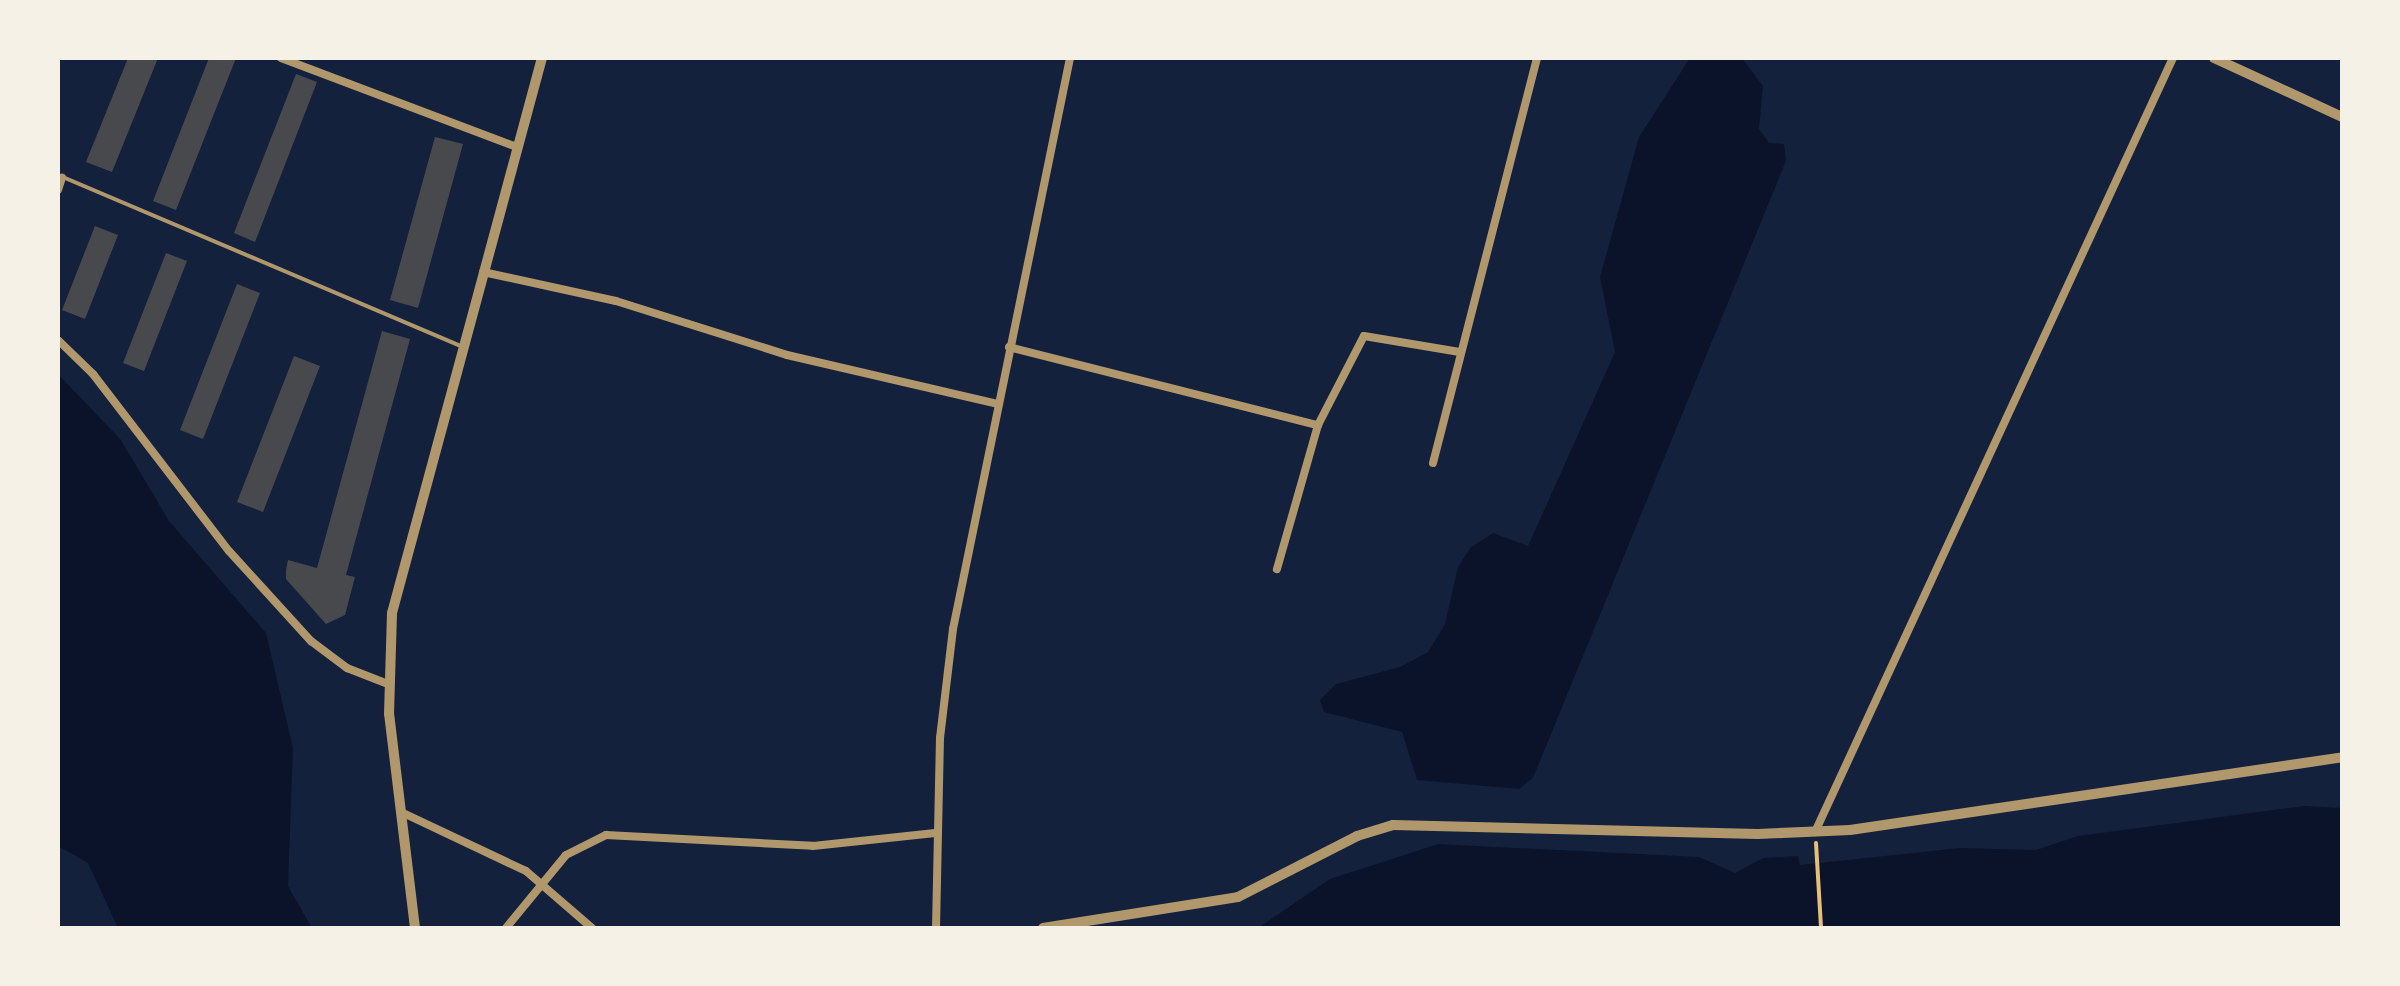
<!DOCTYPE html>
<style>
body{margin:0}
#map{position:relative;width:2400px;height:986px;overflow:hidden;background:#14213d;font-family:Quicksand,sans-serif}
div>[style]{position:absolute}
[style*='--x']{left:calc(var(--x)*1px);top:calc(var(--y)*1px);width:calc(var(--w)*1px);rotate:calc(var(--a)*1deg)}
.water>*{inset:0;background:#0b132b}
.building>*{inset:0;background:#48494c}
.path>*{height:4px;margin:-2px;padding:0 2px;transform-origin:2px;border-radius:2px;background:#e5c07b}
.service>*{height:4px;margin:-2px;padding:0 2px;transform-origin:2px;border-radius:2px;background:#b1986c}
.minor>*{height:8px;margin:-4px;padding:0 4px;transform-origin:4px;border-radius:4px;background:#b1986c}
.tertiary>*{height:10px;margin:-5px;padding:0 5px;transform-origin:5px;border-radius:5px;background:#b1986c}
span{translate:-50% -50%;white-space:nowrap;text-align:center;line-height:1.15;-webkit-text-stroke:9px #f6f1e7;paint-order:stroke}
.frame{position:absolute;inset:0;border:60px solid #f6f1e7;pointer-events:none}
</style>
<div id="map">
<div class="water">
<div style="clip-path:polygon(1690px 58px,1742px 58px,1763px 86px,1759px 129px,1769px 143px,1784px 144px,1786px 161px,1533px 778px,1519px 789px,1417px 780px,1402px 732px,1324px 712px,1320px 700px,1336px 684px,1400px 667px,1428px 652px,1445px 624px,1458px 567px,1471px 547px,1493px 533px,1528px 546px,1615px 352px,1600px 277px,1639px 137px)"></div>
<div style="clip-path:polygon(58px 374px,121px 440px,169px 521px,266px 633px,293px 748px,288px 886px,312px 928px,118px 928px,88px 863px,58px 846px)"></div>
<div style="clip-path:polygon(2304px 806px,2342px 808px,2342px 928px,1258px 928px,1330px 879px,1438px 844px,1699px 857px,1735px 873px,1763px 858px,1798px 856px,1800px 865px,1960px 848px,2036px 850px,2078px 836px)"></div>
</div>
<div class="building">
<div style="clip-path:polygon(128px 58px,158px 58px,112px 172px,86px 162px)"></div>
<div style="clip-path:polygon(209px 58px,236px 58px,176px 210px,153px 201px)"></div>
<div style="clip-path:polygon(296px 74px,317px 82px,255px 242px,234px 233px)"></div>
<div style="clip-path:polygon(435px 137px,463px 144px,418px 308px,390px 300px)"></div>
<div style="clip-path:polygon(95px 226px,118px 235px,85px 319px,62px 310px)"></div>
<div style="clip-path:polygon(166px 253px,187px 261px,144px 371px,123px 363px)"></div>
<div style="clip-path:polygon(237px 284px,260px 293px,203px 439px,180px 430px)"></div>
<div style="clip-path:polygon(382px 331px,410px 339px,346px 575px,355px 577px,345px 615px,326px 624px,286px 579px,286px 570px,288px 560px,317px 568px)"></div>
<div style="clip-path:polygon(294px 356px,320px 366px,263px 512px,237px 502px)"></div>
</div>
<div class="path">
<div style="--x:1816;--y:843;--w:85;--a:86.6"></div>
</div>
<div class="service">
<div style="--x:58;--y:175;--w:441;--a:23"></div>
</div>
<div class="minor">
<div style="--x:281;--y:58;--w:252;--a:20.7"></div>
<div style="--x:58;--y:190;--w:13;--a:-72"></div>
<div style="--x:483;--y:272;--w:136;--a:12.3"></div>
<div style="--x:616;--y:301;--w:179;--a:17.5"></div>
<div style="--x:787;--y:355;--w:216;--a:13.1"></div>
<div style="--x:58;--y:340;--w:49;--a:44.2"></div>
<div style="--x:93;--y:374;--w:223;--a:52.5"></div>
<div style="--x:229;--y:551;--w:122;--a:47.7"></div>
<div style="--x:311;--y:641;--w:45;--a:36.9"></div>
<div style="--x:347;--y:668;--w:44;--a:21.3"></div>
<div style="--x:1009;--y:347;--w:319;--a:14.2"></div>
<div style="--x:1318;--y:425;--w:150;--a:105.9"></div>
<div style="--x:1318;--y:425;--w:100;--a:-62.7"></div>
<div style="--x:1364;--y:336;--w:97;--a:9.5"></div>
<div style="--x:1433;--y:463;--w:418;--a:-75.6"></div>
<div style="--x:401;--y:812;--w:138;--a:25.3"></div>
<div style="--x:526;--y:871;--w:87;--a:40.8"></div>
<div style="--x:1815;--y:832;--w:853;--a:-65.18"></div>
<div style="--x:506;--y:928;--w:94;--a:-50.6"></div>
<div style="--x:566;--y:855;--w:45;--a:-26.6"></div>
<div style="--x:606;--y:835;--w:207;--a:3"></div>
<div style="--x:813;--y:846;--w:123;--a:-6.1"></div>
<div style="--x:936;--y:928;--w:190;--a:-88.8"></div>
<div style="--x:940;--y:738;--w:110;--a:-83.2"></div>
<div style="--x:953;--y:629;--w:583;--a:-78.42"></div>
</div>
<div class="tertiary">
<div style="--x:2214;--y:58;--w:141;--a:24.7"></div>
<div style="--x:415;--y:928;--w:216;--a:-96.9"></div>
<div style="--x:389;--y:714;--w:101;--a:-88.3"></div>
<div style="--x:392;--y:613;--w:575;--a:-74.88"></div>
<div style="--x:1043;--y:928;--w:197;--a:-9"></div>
<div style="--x:1238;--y:897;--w:134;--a:-27.1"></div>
<div style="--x:1357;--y:836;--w:38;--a:-17"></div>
<div style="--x:1393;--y:825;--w:365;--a:1.4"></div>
<div style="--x:1758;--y:834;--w:92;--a:-2.5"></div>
<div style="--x:1850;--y:830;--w:497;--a:-8.4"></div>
</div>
<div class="frame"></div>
</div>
